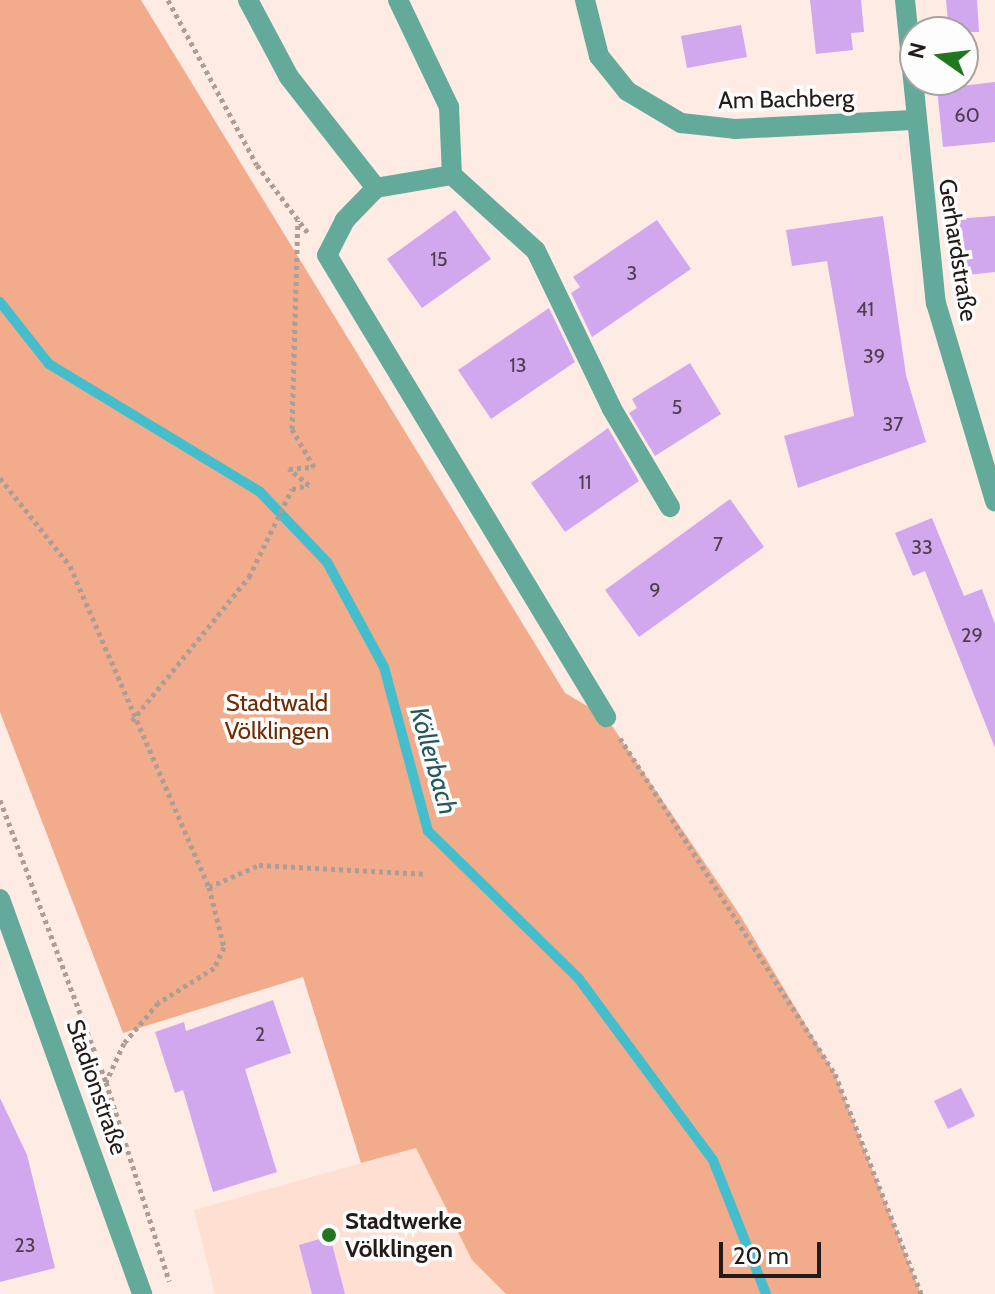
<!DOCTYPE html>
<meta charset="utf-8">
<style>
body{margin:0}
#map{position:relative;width:995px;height:1294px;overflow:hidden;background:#feebe3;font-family:Cabin,sans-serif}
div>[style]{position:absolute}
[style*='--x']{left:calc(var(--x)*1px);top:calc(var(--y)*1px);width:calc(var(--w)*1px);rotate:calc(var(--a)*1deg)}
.built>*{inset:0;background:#fedfd1}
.green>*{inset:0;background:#f2ab8b}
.stream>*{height:10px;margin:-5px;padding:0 5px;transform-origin:5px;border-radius:5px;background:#44becc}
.building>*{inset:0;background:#d1a7ee}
.path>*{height:5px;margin-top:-2.5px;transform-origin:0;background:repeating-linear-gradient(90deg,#ac9d97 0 4px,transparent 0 8px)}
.minor>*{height:20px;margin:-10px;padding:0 10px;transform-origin:10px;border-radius:10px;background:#64aa9b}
.dots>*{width:22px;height:22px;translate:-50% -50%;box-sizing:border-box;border:4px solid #fdfdfd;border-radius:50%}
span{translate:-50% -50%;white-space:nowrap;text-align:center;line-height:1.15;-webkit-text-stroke:7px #fdfdfd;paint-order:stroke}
.number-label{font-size:20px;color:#4f3e4e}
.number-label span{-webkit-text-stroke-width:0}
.street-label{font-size:24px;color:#241b18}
.park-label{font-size:24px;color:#6f2a00}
.poi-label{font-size:24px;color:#241b18;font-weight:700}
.left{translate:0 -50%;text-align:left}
.water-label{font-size:26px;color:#25585e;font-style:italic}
.north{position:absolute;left:899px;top:16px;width:80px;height:80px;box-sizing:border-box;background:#fdfdfd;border:2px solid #a6a3a1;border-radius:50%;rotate:284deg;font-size:22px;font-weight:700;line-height:32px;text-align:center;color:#241b18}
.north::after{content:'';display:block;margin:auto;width:28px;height:36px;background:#227620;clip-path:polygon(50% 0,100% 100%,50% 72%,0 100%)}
.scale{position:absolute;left:719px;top:1242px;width:102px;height:36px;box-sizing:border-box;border:4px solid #241b18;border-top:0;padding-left:10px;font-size:24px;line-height:28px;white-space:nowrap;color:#241b18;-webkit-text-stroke:6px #fdfdfd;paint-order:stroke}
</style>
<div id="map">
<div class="built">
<div style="clip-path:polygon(416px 1148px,472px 1260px,506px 1294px,215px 1294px,194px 1210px)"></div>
</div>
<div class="green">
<div style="clip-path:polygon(0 0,141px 0,565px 693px,606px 717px,740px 915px,835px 1074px,921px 1294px,506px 1294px,472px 1260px,416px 1148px,361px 1163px,303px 977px,123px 1033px,0 712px)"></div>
</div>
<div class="stream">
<div style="--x:0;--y:302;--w:79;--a:51.7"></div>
<div style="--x:49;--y:364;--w:247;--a:31.2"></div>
<div style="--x:260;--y:492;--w:97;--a:46.3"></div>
<div style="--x:327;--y:562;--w:119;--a:61.5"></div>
<div style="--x:384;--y:667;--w:170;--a:75"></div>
<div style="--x:428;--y:831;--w:211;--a:44.4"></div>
<div style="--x:579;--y:979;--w:225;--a:53.5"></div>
<div style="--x:713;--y:1160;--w:144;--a:68.4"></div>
</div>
<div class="building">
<div style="clip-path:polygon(810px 0,861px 0,864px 32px,851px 33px,853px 50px,816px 54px)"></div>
<div style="clip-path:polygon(946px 0,977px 0,979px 32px,949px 32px)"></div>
<div style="clip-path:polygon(741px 25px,747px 57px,687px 68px,681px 36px)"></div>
<div style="clip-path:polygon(995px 82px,995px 142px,943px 147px,937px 89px)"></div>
<div style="clip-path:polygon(455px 210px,491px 259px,422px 308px,387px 259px)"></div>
<div style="clip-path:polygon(883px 216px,906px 375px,926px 442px,798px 488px,784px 436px,854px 416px,827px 261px,792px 266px,786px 230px)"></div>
<div style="clip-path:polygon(995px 216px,995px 272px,958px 276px,954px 219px)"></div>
<div style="clip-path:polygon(657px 220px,691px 269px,592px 337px,571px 293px,580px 287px,573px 277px)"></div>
<div style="clip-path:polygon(549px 308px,575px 362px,491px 419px,458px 370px)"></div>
<div style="clip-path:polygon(690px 363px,721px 414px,655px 456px,629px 413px,637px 408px,632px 399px)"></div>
<div style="clip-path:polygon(608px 428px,639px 481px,565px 532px,531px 483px)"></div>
<div style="clip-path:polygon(730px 499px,764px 547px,639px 637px,605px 590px)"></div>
<div style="clip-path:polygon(932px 518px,964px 596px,982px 589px,995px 624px,995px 748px,925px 571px,913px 576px,895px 533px)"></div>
<div style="clip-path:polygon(273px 1000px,291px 1053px,245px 1069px,277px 1172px,213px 1192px,183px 1090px,175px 1093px,155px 1032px,184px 1022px,186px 1031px)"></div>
<div style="clip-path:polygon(961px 1088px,975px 1116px,948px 1129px,934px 1101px)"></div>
<div style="clip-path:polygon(0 1098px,27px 1155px,55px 1268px,0 1282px)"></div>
<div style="clip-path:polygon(330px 1236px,345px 1294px,312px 1294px,299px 1245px)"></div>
</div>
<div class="path">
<div style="--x:168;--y:0;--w:187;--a:61.7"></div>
<div style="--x:257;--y:165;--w:85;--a:53.1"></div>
<div style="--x:0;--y:478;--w:112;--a:51.5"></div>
<div style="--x:70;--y:566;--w:350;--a:66.6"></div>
<div style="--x:209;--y:887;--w:62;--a:76"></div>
<div style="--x:224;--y:947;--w:23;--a:115"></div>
<div style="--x:214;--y:968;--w:66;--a:148"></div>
<div style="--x:158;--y:1003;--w:52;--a:130.4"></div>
<div style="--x:124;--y:1043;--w:43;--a:114.8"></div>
<div style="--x:132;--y:721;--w:186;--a:-50.9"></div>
<div style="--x:249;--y:577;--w:98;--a:-64"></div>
<div style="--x:292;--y:489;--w:17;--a:-13"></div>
<div style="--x:309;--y:485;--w:26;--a:-141"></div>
<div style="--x:289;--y:469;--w:25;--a:-5"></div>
<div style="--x:314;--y:467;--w:44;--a:-120.1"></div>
<div style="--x:292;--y:429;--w:209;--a:-88.4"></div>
<div style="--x:620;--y:738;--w:399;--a:57.4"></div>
<div style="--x:835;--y:1074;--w:236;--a:68.6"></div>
<div style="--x:0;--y:800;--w:301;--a:69.4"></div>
<div style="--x:106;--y:1082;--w:209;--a:72.4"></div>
<div style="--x:209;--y:887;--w:55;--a:-23.7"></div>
<div style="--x:259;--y:865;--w:164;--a:3.1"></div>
</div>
<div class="minor">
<div style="--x:248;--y:0;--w:87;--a:62"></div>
<div style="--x:289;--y:77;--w:141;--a:51.9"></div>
<div style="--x:398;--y:0;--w:119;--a:64.5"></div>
<div style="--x:449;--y:107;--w:68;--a:87.5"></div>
<div style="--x:452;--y:175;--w:77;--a:170.3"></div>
<div style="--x:376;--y:188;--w:45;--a:134.1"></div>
<div style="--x:345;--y:220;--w:39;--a:117"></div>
<div style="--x:327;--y:255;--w:540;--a:58.87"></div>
<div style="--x:585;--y:0;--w:58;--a:76"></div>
<div style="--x:599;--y:56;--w:45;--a:51.3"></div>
<div style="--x:627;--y:91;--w:63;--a:30.7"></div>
<div style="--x:681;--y:123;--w:54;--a:6.3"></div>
<div style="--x:735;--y:129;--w:178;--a:-2.9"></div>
<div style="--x:905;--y:0;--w:305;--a:84.2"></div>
<div style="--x:936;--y:303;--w:207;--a:73.4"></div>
<div style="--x:452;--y:175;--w:113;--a:42.1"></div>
<div style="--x:536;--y:251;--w:175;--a:64.3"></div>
<div style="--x:612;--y:409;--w:114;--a:59.4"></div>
<div style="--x:0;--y:899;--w:420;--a:70.2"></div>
</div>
<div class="dots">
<div style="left:329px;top:1235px;background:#227620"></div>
</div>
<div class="number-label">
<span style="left:967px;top:115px">60</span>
<span style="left:439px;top:259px">15</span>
<span style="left:632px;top:273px">3</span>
<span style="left:865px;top:309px">41</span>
<span style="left:874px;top:356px">39</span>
<span style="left:518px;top:365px">13</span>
<span style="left:677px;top:407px">5</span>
<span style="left:893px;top:424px">37</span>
<span style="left:585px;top:482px">11</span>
<span style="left:718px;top:544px">7</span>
<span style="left:922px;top:547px">33</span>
<span style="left:655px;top:590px">9</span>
<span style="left:972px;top:635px">29</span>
<span style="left:260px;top:1034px">2</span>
<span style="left:25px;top:1245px">23</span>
</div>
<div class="street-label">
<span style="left:786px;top:99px;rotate:-1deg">Am Bachberg</span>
<span style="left:958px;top:250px;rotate:81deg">Gerhardstraße</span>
<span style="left:97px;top:1087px;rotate:71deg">Stadionstraße</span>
</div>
<div class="park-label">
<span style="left:277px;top:717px">Stadtwald<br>Völklingen</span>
</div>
<div class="poi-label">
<span class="left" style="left:345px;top:1235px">Stadtwerke<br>Völklingen</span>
</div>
<div class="water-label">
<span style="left:433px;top:761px;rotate:74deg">Köllerbach</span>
</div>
<div class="north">N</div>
<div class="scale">20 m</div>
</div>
